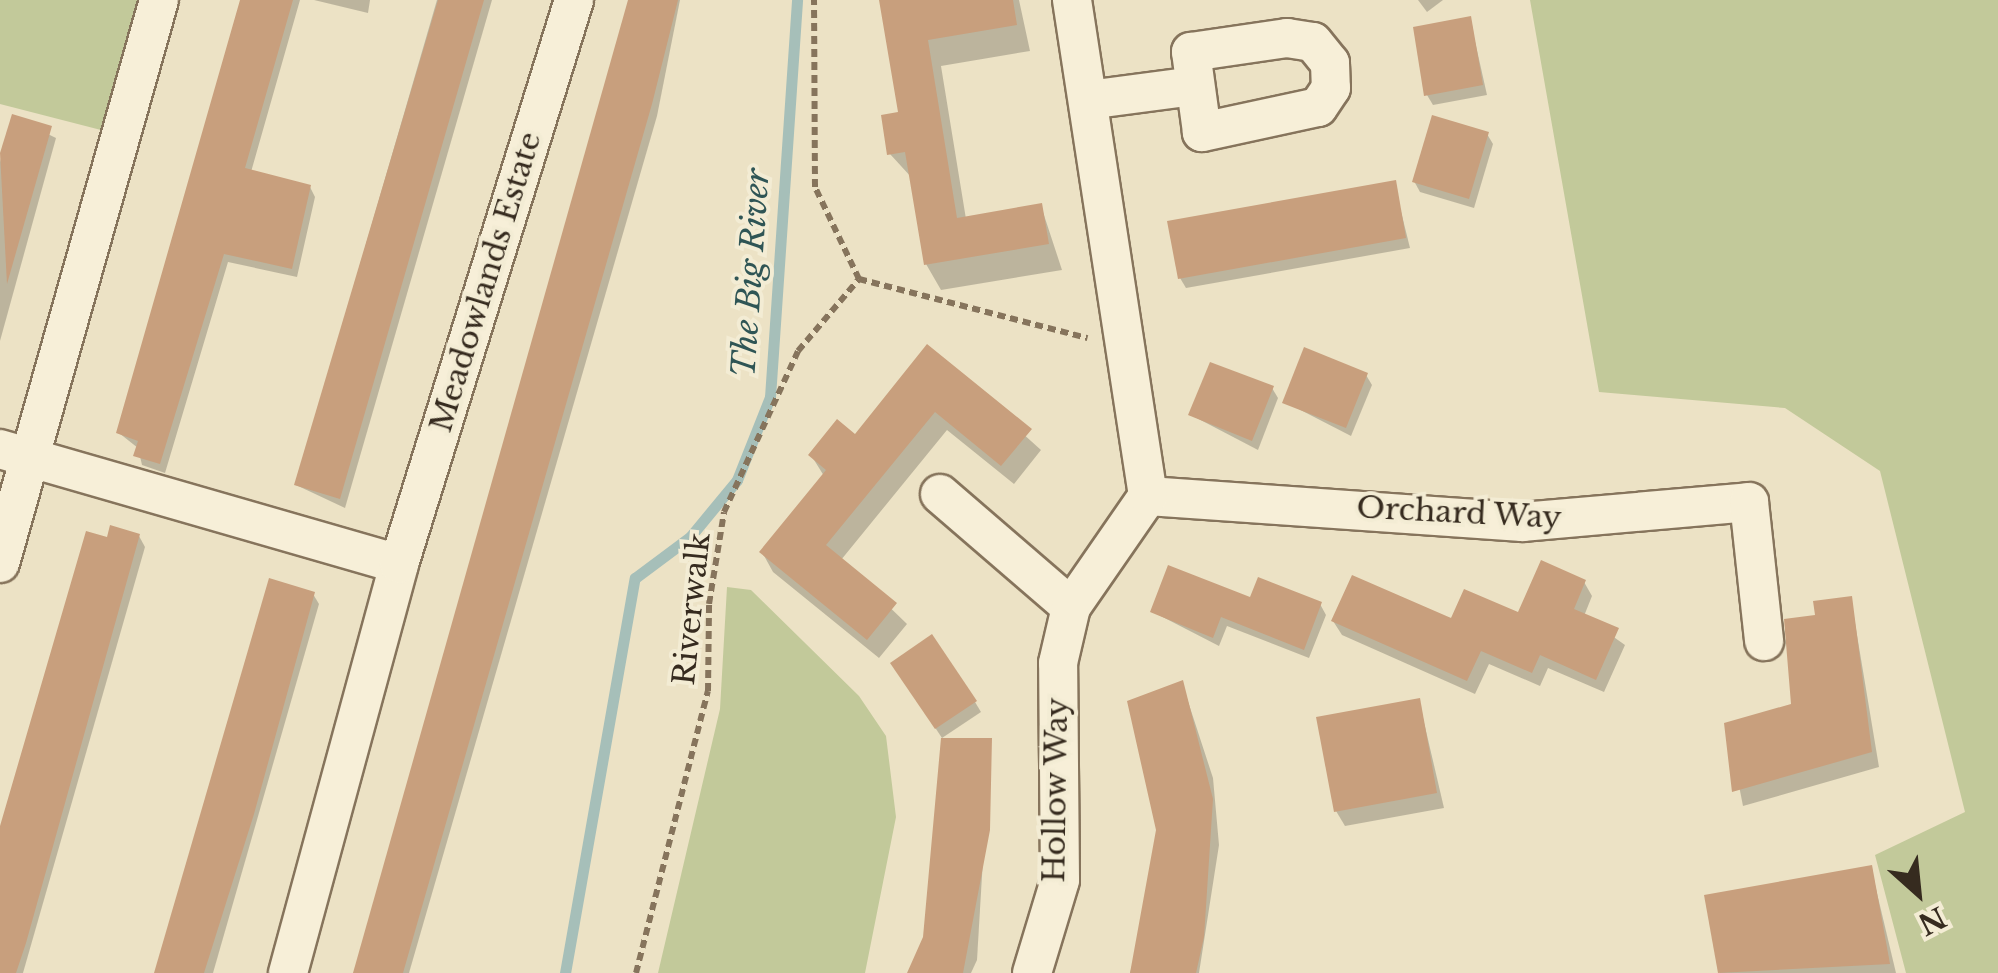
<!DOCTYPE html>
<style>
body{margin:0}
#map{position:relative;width:1998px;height:973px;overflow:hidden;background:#ece2c5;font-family:"Libre Baskerville",serif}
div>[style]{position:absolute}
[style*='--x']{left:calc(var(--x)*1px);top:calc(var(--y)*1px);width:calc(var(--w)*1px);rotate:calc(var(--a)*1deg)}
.green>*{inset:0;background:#c2c99a}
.shadow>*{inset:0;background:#0003}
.stream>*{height:11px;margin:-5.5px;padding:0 5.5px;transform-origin:5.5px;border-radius:5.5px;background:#a6bfb9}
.building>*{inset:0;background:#c89f7d}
.path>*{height:6px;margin-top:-3px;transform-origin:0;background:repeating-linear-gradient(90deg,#86745c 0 8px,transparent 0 13px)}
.roads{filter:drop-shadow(2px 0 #86745c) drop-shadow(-2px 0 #86745c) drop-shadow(0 2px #86745c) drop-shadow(0 -2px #86745c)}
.street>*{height:38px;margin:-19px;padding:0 19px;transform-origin:19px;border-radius:19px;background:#f7efd8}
span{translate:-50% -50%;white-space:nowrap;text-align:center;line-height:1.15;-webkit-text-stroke:8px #f3ecd4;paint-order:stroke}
.street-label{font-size:30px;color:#362b1f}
.water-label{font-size:32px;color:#2f5555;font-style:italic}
.north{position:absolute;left:1868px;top:843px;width:100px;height:100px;-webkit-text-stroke:8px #f3ecd4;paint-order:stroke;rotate:153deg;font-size:28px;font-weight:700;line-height:40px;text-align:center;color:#362b1f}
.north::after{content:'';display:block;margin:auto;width:35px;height:45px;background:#362b1f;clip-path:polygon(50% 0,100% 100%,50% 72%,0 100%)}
</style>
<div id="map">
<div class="green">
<div style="clip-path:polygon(0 0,142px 0,101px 130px,0 104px)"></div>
<div style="clip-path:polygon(1530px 0,1998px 0,1998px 973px,1906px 973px,1875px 855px,1965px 812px,1880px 471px,1785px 408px,1599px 392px)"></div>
<div style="clip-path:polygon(727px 587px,751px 590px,859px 696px,886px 736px,896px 817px,865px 973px,658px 973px,720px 709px)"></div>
</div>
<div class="shadow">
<div style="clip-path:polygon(241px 0,300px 0,251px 172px,310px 187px,315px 197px,297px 277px,228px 262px,165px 473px,142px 465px,138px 448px,119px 433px)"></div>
<div style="clip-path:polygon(314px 0,370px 0,368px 13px)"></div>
<div style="clip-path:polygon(437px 0,492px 0,345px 508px,296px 485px)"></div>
<div style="clip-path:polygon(630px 0,680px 0,657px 116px,409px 973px,354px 973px)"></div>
<div style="clip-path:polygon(897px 0,1019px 0,1030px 51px,941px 66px,966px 219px,1041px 206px,1062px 270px,941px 290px,926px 264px,912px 178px,890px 154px,901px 114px)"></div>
<div style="clip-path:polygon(1418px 0,1443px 0,1427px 12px)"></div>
<div style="clip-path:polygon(1470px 19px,1487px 95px,1433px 105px,1427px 95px)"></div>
<div style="clip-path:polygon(13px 117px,56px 138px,0 341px,0 162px)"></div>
<div style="clip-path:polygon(1487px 134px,1493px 144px,1474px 208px,1420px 192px,1414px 181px)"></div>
<div style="clip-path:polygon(1394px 183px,1410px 248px,1186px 288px,1180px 278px)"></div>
<div style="clip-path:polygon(928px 348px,1041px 450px,1014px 484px,947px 430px,841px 560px,907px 624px,879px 658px,773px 572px,762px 552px,824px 476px,811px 455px,855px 437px)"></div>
<div style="clip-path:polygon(1366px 375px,1372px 385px,1351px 436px,1285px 402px)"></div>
<div style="clip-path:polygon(1272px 388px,1278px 398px,1258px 450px,1191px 415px)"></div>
<div style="clip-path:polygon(139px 536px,145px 547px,23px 973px,0 973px,0 841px,109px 540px)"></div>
<div style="clip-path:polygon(1584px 582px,1592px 596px,1584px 616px,1625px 645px,1604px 692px,1548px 668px,1540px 686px,1489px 664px,1475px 694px,1342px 635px,1333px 621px,1519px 616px)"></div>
<div style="clip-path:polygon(313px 594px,319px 604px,213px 973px,158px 973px)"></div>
<div style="clip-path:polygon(1851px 599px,1879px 767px,1743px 806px,1727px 725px,1794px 706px,1818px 617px)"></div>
<div style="clip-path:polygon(1252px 600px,1320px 604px,1326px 615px,1309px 658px,1227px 626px,1219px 646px,1153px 612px)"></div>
<div style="clip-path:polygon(899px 673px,975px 702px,981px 712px,942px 738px)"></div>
<div style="clip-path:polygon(1182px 683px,1213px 778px,1219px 845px,1199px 973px,1130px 973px,1157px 875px)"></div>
<div style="clip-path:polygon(1419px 701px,1444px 808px,1345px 826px,1336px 811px)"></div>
<div style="clip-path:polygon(990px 741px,977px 960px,971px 973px,913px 973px)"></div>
<div style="clip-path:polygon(1871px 868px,1896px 973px,1720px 973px,1707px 897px)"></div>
</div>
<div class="stream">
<div style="--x:565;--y:973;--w:401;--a:-80"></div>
<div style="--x:635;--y:578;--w:69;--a:-36.7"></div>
<div style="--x:690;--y:537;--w:74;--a:-50.5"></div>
<div style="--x:737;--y:480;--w:89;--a:-68.3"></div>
<div style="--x:770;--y:397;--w:398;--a:-86.1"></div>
</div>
<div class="building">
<div style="clip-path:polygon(240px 0,293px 0,245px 168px,311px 185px,292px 269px,224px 254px,160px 464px,133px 456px,138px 441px,116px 433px)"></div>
<div style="clip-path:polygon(438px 0,484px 0,340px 499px,294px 485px)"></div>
<div style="clip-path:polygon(628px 0,678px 0,652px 104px,403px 973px,353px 973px)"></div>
<div style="clip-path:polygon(879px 0,1013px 0,1017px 25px,928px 40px,957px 218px,1042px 203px,1049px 244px,924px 265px,905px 152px,887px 155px,881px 115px,898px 112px)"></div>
<div style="clip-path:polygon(1471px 16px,1483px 85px,1424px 96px,1413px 27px)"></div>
<div style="clip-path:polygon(12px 114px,52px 126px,7px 284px,0 153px)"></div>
<div style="clip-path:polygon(1432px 115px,1489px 132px,1469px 199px,1412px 182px)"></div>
<div style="clip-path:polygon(1396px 180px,1406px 238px,1178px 279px,1167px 221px)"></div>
<div style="clip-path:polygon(927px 344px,1032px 429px,1001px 466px,935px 412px,826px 545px,897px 603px,867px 640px,759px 552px,826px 470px,808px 455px,837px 419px,855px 434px)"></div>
<div style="clip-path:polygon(1304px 347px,1368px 373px,1346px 428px,1282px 403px)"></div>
<div style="clip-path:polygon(1210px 362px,1274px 386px,1252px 441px,1188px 415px)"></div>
<div style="clip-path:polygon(110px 525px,140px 534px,26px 943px,16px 973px,0 973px,0 826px,86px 531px,107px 537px)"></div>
<div style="clip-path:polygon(1541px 560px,1586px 580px,1574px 609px,1619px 628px,1596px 680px,1540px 655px,1532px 673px,1481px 651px,1467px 681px,1331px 621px,1352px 575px,1451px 618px,1464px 589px,1518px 612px)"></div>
<div style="clip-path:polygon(1168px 565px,1250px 597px,1258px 577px,1322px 602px,1304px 650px,1221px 617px,1213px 638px,1150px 612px)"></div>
<div style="clip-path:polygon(269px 578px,315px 592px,254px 814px,204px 973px,154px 973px)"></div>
<div style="clip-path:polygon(1852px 596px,1872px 752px,1732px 792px,1724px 723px,1791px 704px,1784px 619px,1815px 615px,1813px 601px)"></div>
<div style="clip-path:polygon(932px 634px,977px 701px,935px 729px,890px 663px)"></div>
<div style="clip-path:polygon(1183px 680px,1213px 799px,1204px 937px,1196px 973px,1130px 973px,1156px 830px,1127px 701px)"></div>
<div style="clip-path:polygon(1420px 698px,1437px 793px,1334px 812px,1316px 717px)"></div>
<div style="clip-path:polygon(941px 738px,992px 738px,990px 830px,963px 973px,907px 973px,923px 937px)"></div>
<div style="clip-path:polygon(1872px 865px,1890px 964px,1718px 973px,1704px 895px)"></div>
</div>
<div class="path">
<div style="--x:859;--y:279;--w:236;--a:14.5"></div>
<div style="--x:636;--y:973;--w:291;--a:-75.7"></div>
<div style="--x:708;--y:691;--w:87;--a:-89.3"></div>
<div style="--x:709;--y:604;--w:93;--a:-80.7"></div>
<div style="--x:724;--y:512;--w:177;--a:-65.3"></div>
<div style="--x:798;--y:351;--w:94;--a:-49.7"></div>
<div style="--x:859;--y:279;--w:102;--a:-115.6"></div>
<div style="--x:815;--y:187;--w:187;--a:-90.3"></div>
</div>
<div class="roads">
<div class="street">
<div style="--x:1287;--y:38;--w:26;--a:9"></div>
<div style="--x:1313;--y:42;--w:27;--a:51"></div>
<div style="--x:1330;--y:63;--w:25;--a:88"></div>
<div style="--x:1331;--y:88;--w:23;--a:124"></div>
<div style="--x:1318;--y:107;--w:119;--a:167.8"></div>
<div style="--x:1202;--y:132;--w:81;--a:-97.8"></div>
<div style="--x:1191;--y:52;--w:97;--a:-8.3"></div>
<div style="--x:1088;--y:100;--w:107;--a:-7.5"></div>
<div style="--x:0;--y:449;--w:415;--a:16.1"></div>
<div style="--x:940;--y:494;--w:173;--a:40.8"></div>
<div style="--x:1148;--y:496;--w:375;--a:4"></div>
<div style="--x:1522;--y:522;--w:228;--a:-5"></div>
<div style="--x:1749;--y:502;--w:140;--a:83.8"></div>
<div style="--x:0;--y:563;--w:585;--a:-74.23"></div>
<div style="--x:288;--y:973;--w:424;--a:-74.8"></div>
<div style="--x:399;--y:564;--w:591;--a:-72.76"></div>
<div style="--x:1032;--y:973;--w:97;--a:-73.2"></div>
<div style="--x:1060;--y:880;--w:217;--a:-90.5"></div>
<div style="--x:1058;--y:663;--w:57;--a:-76.9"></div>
<div style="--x:1071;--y:607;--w:135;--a:-55.3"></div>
<div style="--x:1148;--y:496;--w:502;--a:-98.71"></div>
</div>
</div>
<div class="street-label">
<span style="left:486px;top:282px;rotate:-73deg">Meadowlands Estate</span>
<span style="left:1459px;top:513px;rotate:3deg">Orchard Way</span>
<span style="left:692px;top:609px;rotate:-84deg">Riverwalk</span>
<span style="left:1056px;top:790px;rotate:-89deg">Hollow Way</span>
</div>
<div class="water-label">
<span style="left:751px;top:273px;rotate:-86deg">The Big River</span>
</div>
<div class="north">N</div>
</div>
